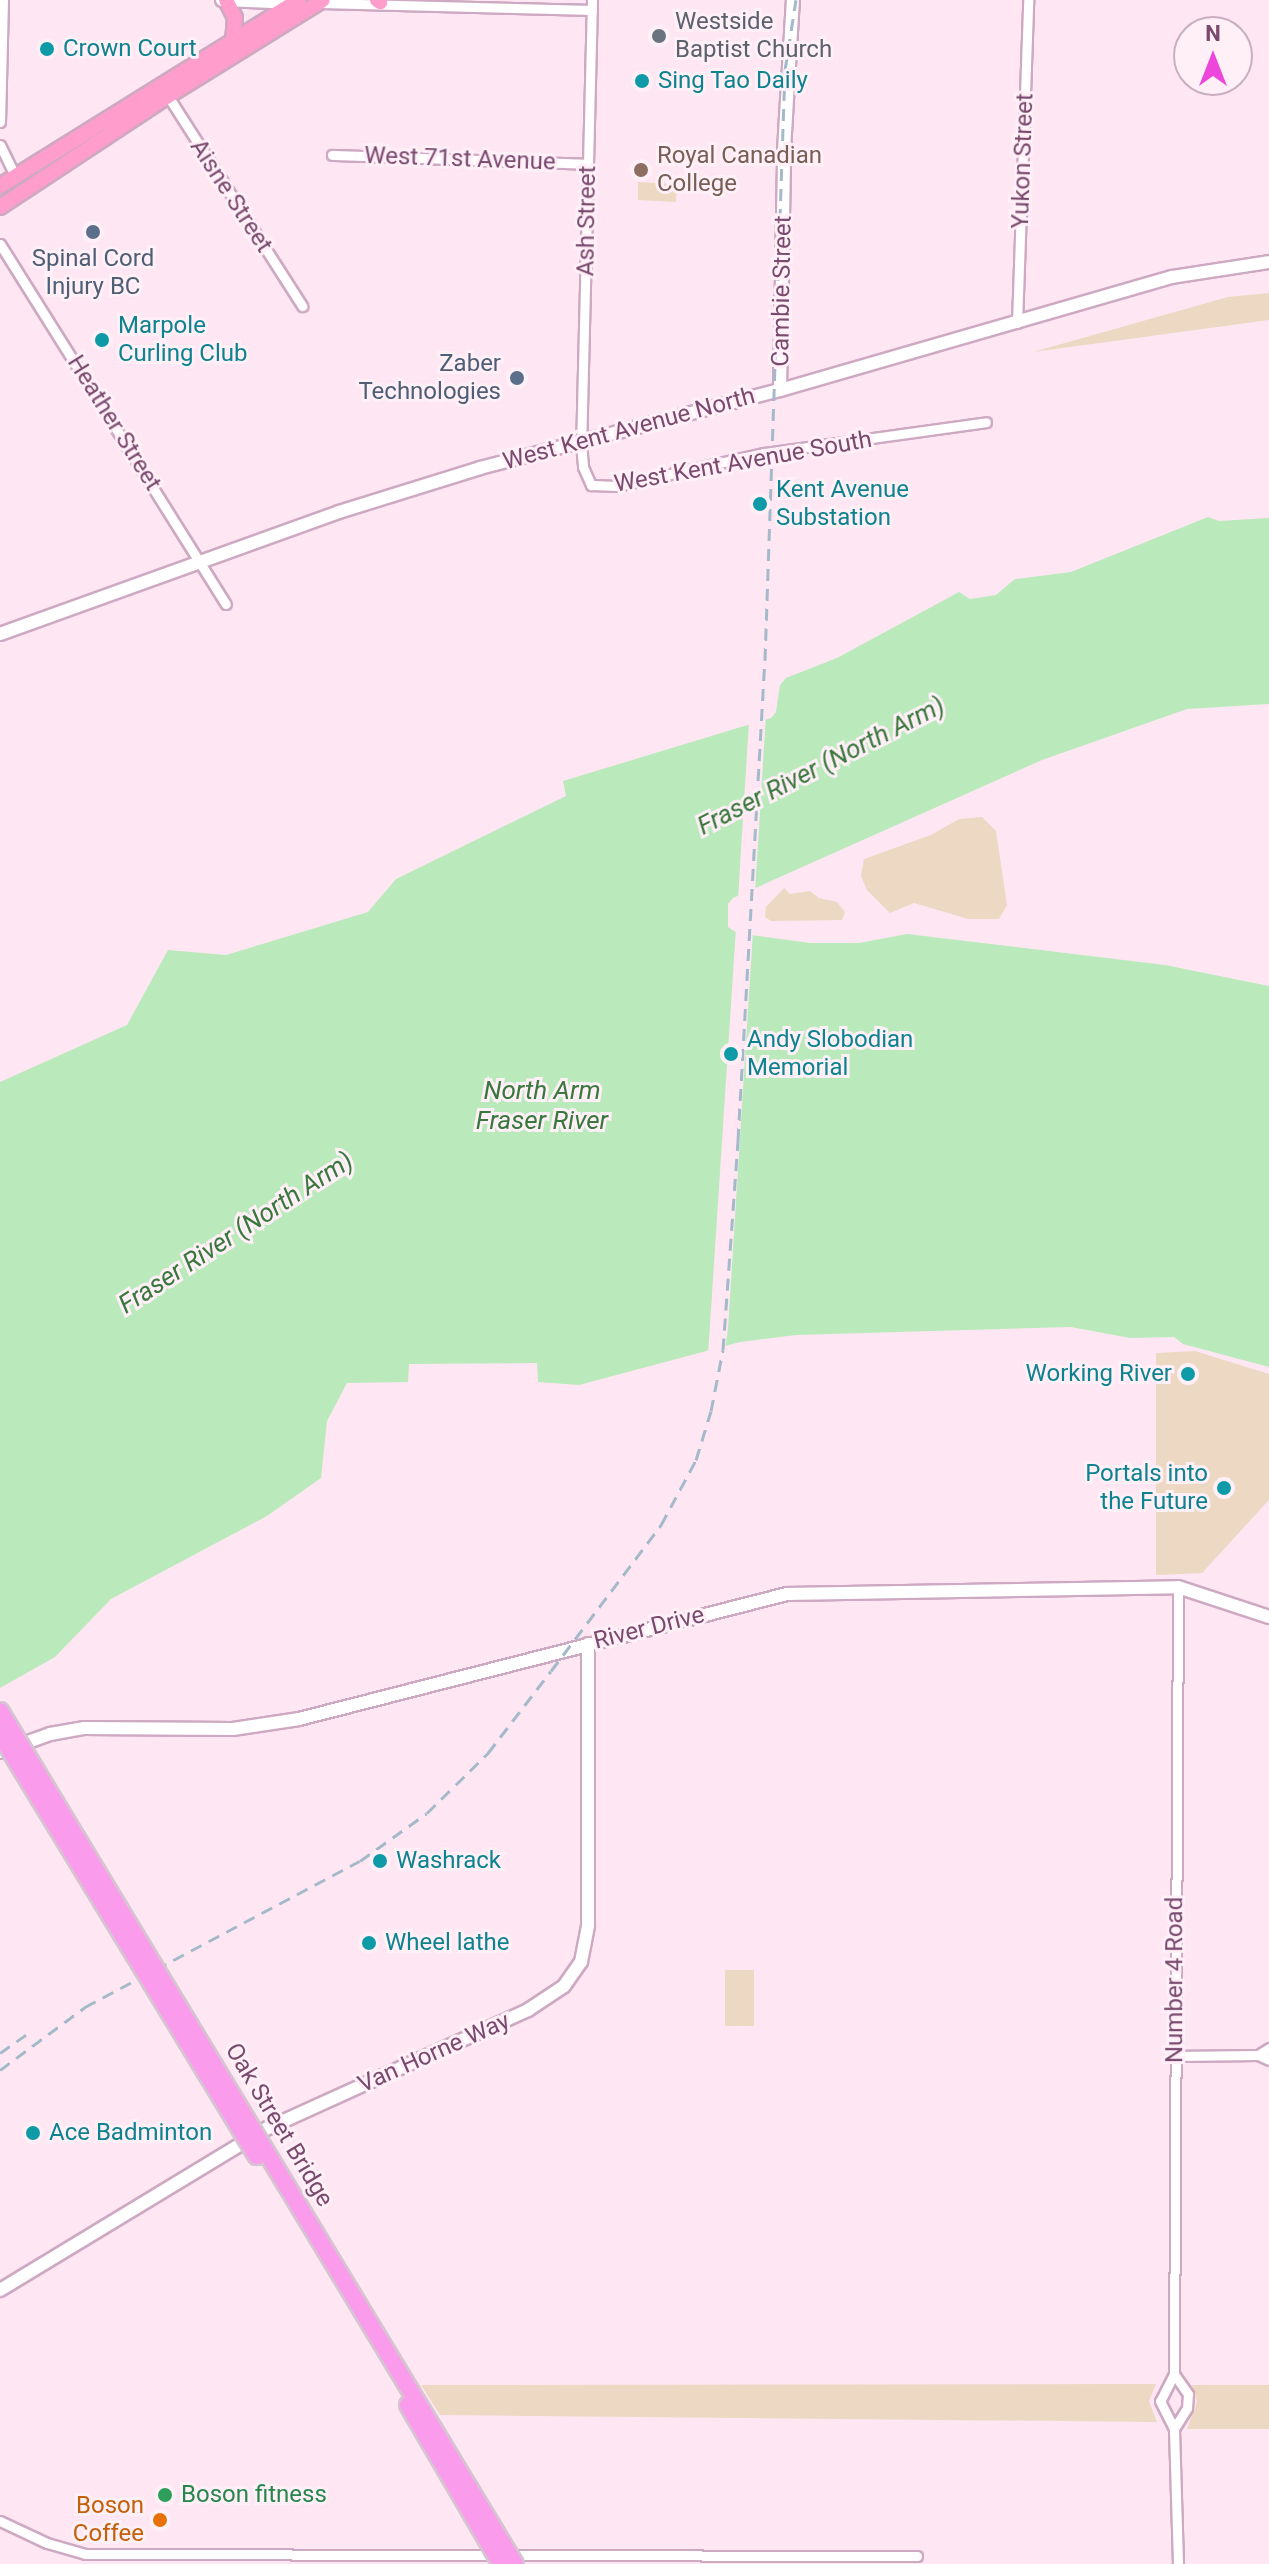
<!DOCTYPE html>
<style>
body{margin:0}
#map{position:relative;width:1269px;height:2564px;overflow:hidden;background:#fee7f2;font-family:Roboto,sans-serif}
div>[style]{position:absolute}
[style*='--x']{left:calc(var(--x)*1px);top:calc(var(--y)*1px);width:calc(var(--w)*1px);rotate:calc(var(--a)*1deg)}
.green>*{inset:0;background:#edd8c4}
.water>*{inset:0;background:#bae9bb}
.pier>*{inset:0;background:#fee7f2}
.roads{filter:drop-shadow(2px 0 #cea9c2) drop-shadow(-2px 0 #cea9c2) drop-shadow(0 2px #cea9c2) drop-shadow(0 -2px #cea9c2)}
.street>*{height:9px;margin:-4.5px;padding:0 4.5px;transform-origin:4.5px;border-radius:4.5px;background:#fff}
.secondary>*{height:12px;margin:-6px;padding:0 6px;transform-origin:6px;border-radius:6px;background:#fff}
.primary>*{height:14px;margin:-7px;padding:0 7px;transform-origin:7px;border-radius:7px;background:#ff9dcc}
.rail>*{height:3px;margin-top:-1.5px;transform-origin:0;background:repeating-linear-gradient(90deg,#a4b9c9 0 12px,transparent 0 20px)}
.bridges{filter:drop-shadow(2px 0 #d4c5d1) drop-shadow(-2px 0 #d4c5d1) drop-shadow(0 2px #d4c5d1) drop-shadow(0 -2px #d4c5d1)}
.highway-bridge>*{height:16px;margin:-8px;padding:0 8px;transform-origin:8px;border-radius:8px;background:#fb9bec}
.dots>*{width:22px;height:22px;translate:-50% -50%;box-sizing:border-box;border:4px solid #ffeff7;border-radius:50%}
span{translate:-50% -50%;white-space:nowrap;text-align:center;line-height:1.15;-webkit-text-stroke:6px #ffeff7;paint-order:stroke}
.worship-label{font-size:24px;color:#5b616d}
.left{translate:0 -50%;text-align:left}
.culture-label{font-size:24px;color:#0d838f}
.right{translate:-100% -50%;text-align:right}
.education-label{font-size:24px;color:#785e54}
.street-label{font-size:24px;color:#79496e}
.service-label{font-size:24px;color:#4e5e75}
.leisure-label{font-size:24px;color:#27864d}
.food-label{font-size:24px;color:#c56008}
.water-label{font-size:26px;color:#39783c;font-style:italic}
.north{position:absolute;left:1173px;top:16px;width:80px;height:80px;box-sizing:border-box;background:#ffeff7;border:2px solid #c9adc0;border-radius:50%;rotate:0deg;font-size:22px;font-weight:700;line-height:32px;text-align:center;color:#79496e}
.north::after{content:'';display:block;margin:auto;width:28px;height:36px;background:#ed46db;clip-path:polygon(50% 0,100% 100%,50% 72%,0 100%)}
</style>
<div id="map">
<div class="green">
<div style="clip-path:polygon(638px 182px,677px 184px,676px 202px,638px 200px)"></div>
<div style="clip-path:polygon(1269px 293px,1269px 320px,1033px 352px,1228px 297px)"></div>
<div style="clip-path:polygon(982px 817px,996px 831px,1007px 905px,999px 919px,968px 919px,914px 903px,890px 913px,867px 890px,861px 876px,864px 859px,931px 835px,959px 819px)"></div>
<div style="clip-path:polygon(784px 888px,790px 894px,810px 891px,819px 898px,837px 902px,845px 912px,842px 920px,771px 921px,765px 917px,766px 907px)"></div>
<div style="clip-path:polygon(1195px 1351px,1269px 1374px,1269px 1500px,1202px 1573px,1156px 1575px,1156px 1353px)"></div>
<div style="clip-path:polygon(725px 1970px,754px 1970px,754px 2026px,725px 2026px)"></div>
<div style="clip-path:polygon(1156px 2384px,1149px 2401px,1157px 2422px,440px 2415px,421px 2385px)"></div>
<div style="clip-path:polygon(1192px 2385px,1269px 2385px,1269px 2429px,1187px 2429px,1197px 2402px)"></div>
</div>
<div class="water">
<div style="clip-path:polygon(1208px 517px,1219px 521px,1269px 518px,1269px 704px,1187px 709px,1042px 760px,733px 898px,728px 904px,728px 927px,737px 933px,810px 943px,859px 943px,907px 934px,1165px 965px,1269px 986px,1269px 1367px,1183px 1344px,1174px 1337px,1130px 1338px,1071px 1327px,796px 1335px,740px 1342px,579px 1385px,538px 1382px,537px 1363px,409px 1364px,408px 1382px,347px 1383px,327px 1421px,321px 1478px,267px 1516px,111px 1599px,55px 1657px,0 1688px,0 1082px,127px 1025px,168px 950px,226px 955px,368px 912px,396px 879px,566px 796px,563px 781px,771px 718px,776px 712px,780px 685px,786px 678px,837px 658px,959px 592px,970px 599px,996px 595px,1015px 579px,1071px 572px)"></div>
</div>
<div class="pier">
<div style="clip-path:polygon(766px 715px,755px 892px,738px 899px,749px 721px)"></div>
<div style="clip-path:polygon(736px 928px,753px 931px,728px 1329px,725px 1350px,708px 1355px)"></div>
</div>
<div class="roads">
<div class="street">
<div style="--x:592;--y:0;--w:443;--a:91.4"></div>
<div style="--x:581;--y:443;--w:24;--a:85"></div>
<div style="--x:583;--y:467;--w:20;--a:66"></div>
<div style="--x:591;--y:485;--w:26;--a:2"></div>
<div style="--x:617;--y:486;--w:151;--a:-12.7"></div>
<div style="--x:764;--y:453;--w:224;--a:-7.9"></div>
<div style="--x:320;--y:3;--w:272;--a:1.5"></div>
<div style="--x:166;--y:93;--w:253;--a:57.4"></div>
<div style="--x:0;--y:122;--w:122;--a:-88.6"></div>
<div style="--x:0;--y:145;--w:34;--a:64"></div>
<div style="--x:332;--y:155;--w:256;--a:2"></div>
<div style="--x:0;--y:244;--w:425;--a:57.9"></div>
<div style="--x:1017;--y:323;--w:323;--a:-88"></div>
<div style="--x:1178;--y:1587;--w:787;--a:90.29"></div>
<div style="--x:1174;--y:2374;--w:30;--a:117"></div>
<div style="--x:1160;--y:2401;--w:31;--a:63"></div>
<div style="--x:1174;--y:2429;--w:135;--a:88.3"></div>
<div style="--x:1258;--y:2055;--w:13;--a:-32"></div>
<div style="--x:1174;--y:2056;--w:84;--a:-0.7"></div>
<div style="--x:1258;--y:2055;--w:12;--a:24"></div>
<div style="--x:1174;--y:2374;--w:24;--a:55"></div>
<div style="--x:1188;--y:2394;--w:14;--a:94"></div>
<div style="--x:1187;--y:2408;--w:25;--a:122"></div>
<div style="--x:0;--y:2521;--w:52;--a:25.1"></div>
<div style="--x:47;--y:2543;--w:40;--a:16"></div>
<div style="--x:85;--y:2554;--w:832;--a:0.14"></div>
</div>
<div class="secondary">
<div style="--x:222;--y:0;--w:76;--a:2.3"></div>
<div style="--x:780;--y:390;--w:240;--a:-89"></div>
<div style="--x:784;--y:150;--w:150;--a:-86.6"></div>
<div style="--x:0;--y:634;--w:360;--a:-19.8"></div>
<div style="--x:339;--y:512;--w:148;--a:-17.3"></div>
<div style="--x:480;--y:468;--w:310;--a:-14.6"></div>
<div style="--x:780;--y:390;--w:408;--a:-16.1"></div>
<div style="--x:1172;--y:277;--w:98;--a:-8.8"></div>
<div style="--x:0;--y:1752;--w:53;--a:-19.8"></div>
<div style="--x:50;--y:1734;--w:35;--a:-10"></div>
<div style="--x:84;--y:1728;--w:149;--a:0.4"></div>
<div style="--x:233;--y:1729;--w:67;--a:-8.6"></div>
<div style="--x:299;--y:1719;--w:504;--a:-14.37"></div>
<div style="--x:787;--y:1594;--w:391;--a:-1"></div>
<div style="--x:1178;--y:1587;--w:96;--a:18.2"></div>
<div style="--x:0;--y:2290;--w:313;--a:-31.2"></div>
<div style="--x:268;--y:2128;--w:286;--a:-24.4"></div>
<div style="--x:528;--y:2010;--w:43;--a:-33.7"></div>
<div style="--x:564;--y:1986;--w:29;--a:-55"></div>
<div style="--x:581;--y:1962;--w:38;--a:-79"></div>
<div style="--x:588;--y:1925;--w:281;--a:-90"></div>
</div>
<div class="primary">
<div style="--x:226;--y:0;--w:20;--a:63"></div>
<div style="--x:235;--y:18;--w:22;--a:95"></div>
<div style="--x:377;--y:0;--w:4;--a:34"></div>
<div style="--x:0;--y:186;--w:352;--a:-31.9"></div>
<div style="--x:0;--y:207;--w:201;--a:-33.5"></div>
<div style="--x:168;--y:96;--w:182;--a:-31.8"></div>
</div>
</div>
<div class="rail">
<div style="--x:0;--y:2053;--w:32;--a:-35"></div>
<div style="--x:0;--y:2070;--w:106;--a:-36.5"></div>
<div style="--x:85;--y:2007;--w:311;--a:-28"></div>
<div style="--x:360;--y:1861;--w:82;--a:-35.6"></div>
<div style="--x:427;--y:1813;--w:86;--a:-44.5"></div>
<div style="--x:488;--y:1753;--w:103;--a:-52.5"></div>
<div style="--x:551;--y:1671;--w:183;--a:-53"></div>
<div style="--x:661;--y:1525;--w:74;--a:-61.7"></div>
<div style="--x:696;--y:1460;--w:51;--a:-73"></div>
<div style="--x:711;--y:1411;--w:62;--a:-78.9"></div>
<div style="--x:723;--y:1350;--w:211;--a:-85.9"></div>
<div style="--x:738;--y:1140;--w:481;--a:-86.8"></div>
<div style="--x:765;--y:660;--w:590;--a:-88.06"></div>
<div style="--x:785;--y:70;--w:71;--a:-81.1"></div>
</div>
<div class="bridges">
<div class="highway-bridge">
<div style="--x:0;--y:1711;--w:996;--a:58.88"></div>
<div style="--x:0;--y:1734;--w:494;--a:58.7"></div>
<div style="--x:408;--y:2405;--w:184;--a:59.7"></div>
</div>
</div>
<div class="dots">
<div style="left:659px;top:36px;background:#6b7280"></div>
<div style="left:47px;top:49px;background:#0f9aa8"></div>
<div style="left:642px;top:81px;background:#0f9aa8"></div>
<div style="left:641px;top:170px;background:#8d6e63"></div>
<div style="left:93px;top:232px;background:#5c6f8a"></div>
<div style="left:102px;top:340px;background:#0f9aa8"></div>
<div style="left:517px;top:378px;background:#5c6f8a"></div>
<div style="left:760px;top:504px;background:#0f9aa8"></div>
<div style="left:731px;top:1054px;background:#0f9aa8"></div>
<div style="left:1188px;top:1374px;background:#0f9aa8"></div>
<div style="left:1224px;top:1488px;background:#0f9aa8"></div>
<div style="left:380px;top:1861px;background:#0f9aa8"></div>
<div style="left:369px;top:1943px;background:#0f9aa8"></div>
<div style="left:33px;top:2133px;background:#0f9aa8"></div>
<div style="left:165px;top:2495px;background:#2e9e5b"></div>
<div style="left:160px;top:2520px;background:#e8710a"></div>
</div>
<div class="worship-label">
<span class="left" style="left:675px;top:36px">Westside<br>Baptist Church</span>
</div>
<div class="culture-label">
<span class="left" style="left:63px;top:49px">Crown Court</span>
<span class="left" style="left:658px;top:81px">Sing Tao Daily</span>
<span class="left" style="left:118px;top:340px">Marpole<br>Curling Club</span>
<span class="left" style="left:776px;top:504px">Kent Avenue<br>Substation</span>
<span class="left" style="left:747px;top:1054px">Andy Slobodian<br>Memorial</span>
<span class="right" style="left:1172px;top:1374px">Working River</span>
<span class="right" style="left:1208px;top:1488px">Portals into<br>the Future</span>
<span class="left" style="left:396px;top:1861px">Washrack</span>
<span class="left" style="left:385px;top:1943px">Wheel lathe</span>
<span class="left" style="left:49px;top:2133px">Ace Badminton</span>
</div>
<div class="education-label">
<span class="left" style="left:657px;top:170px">Royal Canadian<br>College</span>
</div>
<div class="street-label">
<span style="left:460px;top:159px;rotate:2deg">West 71st Avenue</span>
<span style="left:1023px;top:161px;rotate:-88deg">Yukon Street</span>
<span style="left:231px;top:196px;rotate:57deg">Aisne Street</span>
<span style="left:587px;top:221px;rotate:-89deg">Ash Street</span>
<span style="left:782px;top:291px;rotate:-89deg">Cambie Street</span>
<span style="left:114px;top:423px;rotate:58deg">Heather Street</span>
<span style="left:629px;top:429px;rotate:-15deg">West Kent Avenue North</span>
<span style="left:743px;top:462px;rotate:-10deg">West Kent Avenue South</span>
<span style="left:649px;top:1628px;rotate:-14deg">River Drive</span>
<span style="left:1175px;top:1980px;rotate:-90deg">Number 4 Road</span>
<span style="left:434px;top:2053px;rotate:-24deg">Van Horne Way</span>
<span style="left:279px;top:2125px;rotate:59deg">Oak Street Bridge</span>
</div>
<div class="service-label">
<span style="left:93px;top:273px">Spinal Cord<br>Injury BC</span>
<span class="right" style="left:501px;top:378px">Zaber<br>Technologies</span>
</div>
<div class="leisure-label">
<span class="left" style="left:181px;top:2495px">Boson fitness</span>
</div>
<div class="food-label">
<span class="right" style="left:144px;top:2520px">Boson<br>Coffee</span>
</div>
<div class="water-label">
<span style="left:821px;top:766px;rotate:-27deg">Fraser River (North Arm)</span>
<span style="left:542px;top:1106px">North Arm<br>Fraser River</span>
<span style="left:236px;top:1233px;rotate:-33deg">Fraser River (North Arm)</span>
</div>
<div class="north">N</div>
</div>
